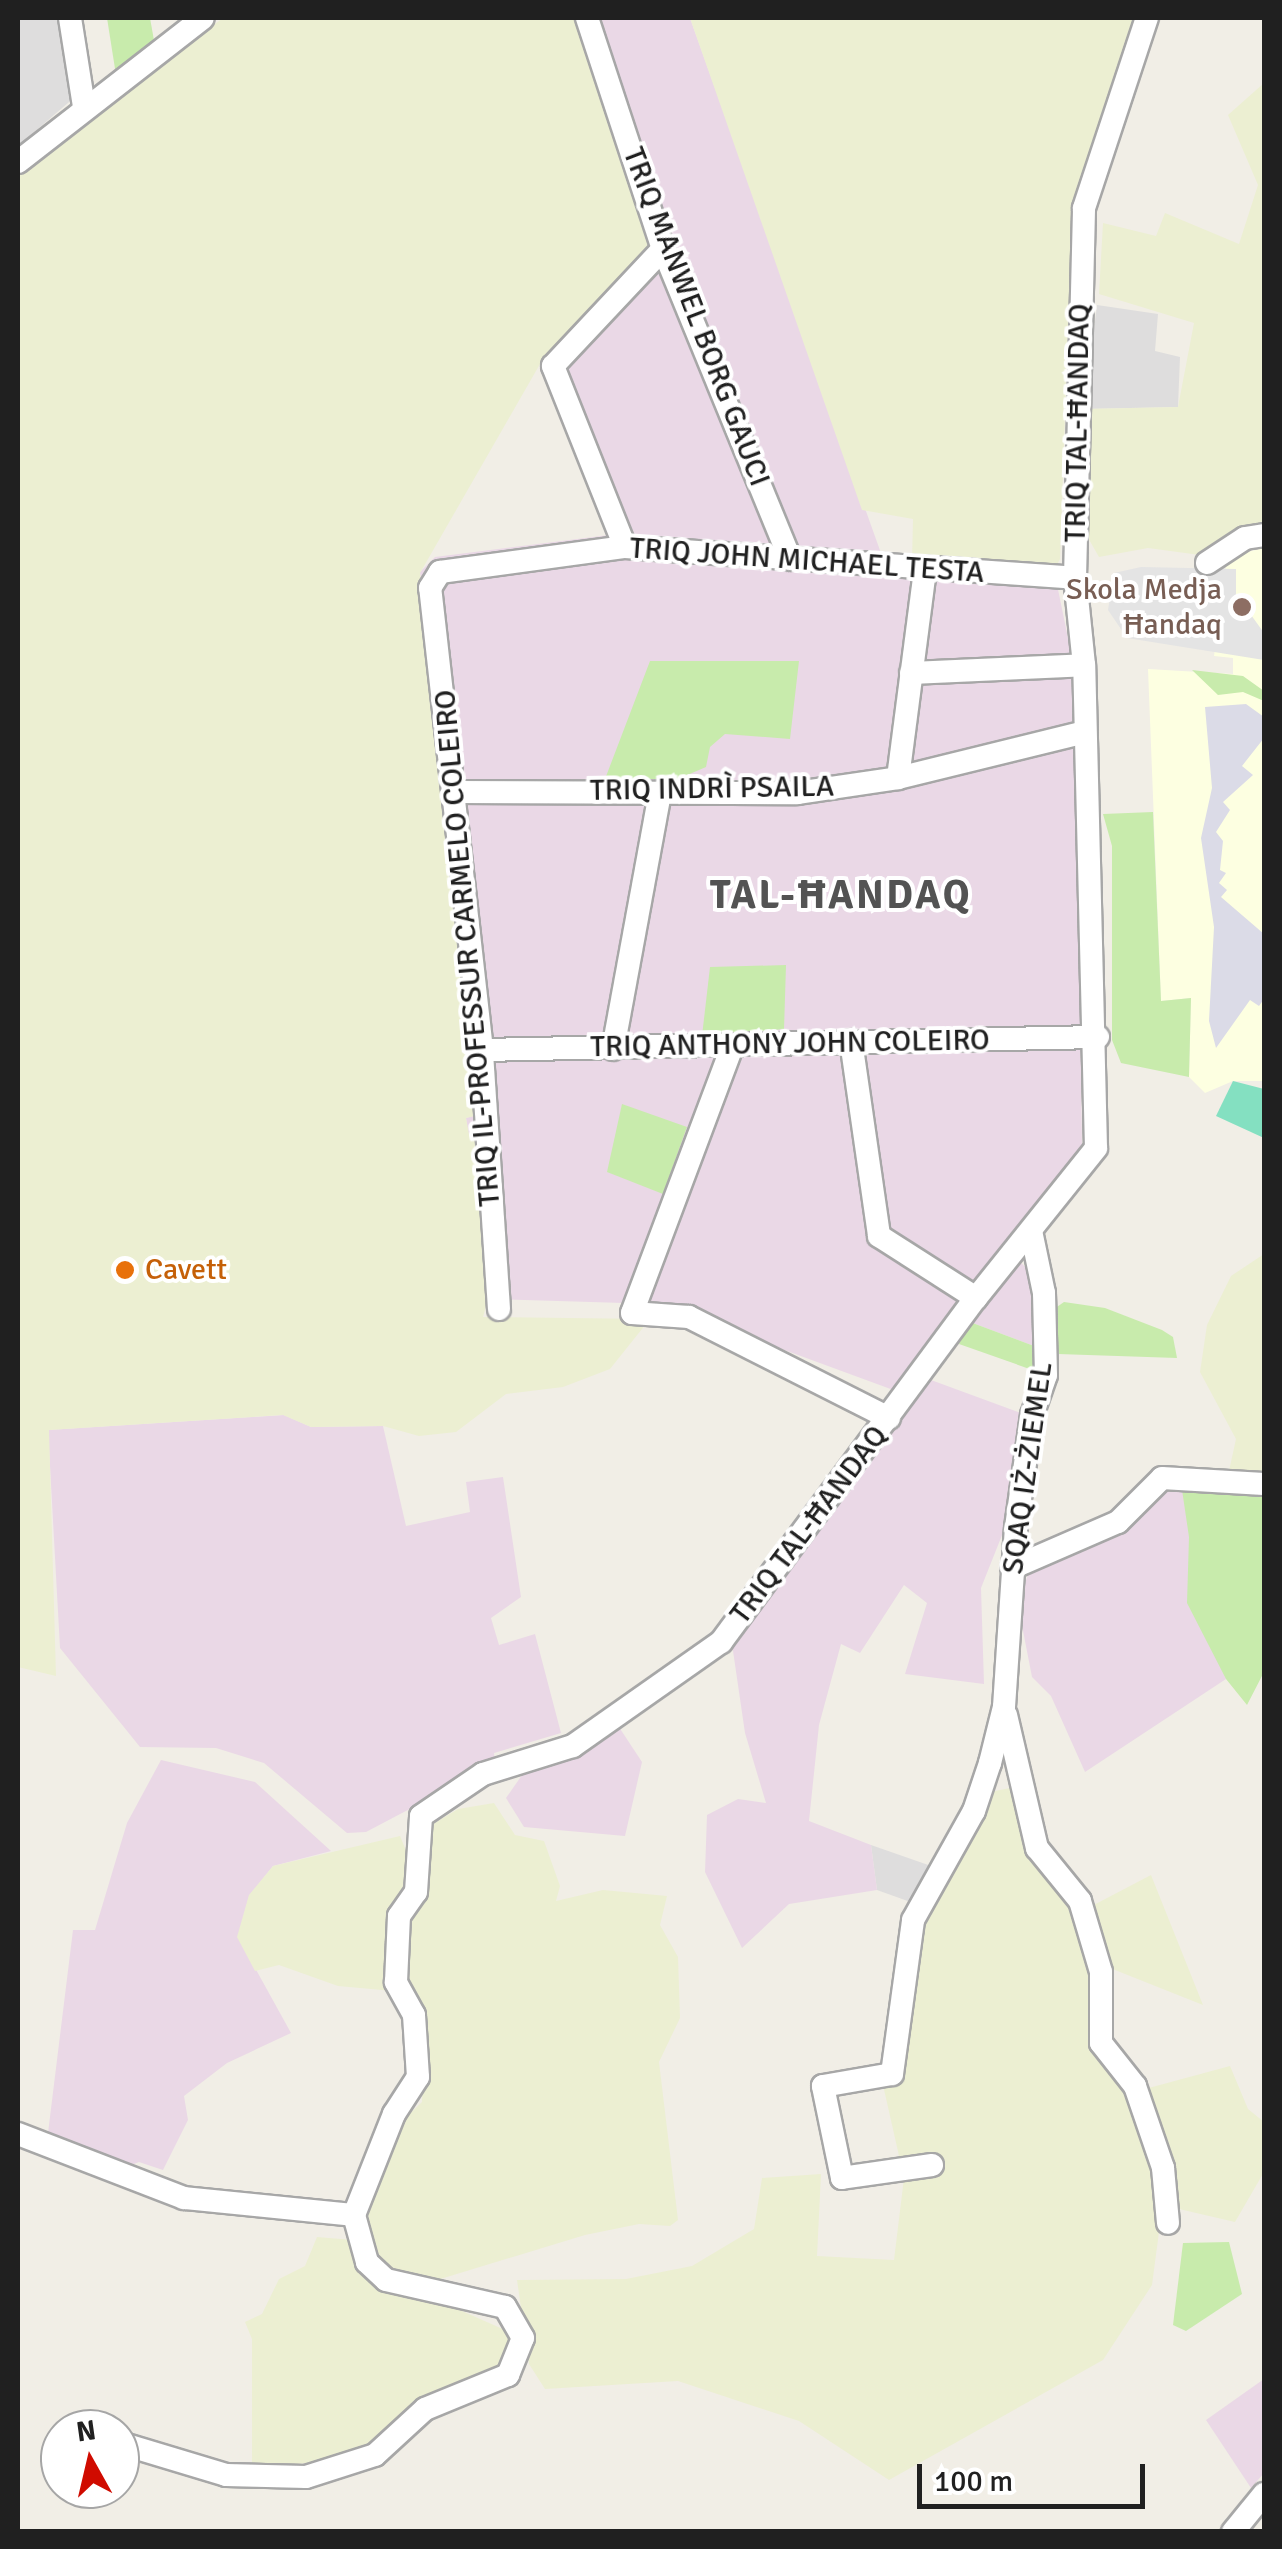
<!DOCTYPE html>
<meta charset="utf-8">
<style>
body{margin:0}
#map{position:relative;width:1282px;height:2549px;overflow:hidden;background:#f1eee6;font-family:Signika,sans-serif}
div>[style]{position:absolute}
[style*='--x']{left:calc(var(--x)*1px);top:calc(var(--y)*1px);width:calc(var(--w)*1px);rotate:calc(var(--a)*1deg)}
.residential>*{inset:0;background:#dedddd}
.industrial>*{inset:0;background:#ead8e6}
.education>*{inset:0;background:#fdffe1}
.farmland>*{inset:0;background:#ecefd2}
.grass>*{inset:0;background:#c8ebac}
.pitch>*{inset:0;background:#84e0c1}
.parking>*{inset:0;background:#e4e4e4}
.plaza>*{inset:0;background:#dbdbe7}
.roads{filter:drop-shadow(2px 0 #a7a7a7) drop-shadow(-2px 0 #a7a7a7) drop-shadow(0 2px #a7a7a7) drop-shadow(0 -2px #a7a7a7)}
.minor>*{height:22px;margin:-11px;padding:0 11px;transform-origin:11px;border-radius:11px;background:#fff}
.dots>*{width:28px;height:28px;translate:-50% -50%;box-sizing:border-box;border:5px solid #fff;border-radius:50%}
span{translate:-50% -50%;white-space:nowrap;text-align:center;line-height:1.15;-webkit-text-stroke:8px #fff;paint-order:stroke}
.street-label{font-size:30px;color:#202020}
.education-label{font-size:30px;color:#785e54}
.right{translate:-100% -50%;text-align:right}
.food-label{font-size:30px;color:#c56008}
.left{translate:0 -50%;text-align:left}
.district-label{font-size:40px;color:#535353;font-weight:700;letter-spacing:2.5px}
.frame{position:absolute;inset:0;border:20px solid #202020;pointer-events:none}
.north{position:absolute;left:40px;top:2409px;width:100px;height:100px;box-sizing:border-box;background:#fff;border:2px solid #a6a6a6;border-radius:50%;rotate:352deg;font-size:28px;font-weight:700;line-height:40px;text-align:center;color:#202020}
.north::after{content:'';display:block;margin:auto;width:35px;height:45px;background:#d00b00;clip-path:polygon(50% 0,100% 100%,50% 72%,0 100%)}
.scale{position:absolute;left:917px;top:2464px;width:228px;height:45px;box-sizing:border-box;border:5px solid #202020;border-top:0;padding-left:12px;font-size:30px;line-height:35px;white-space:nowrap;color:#202020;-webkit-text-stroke:8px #fff;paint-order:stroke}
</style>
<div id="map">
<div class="residential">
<div style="clip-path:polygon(18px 18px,62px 18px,76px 96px,18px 146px)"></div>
<div style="clip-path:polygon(1097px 305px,1158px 314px,1155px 351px,1180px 357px,1178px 407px,1084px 409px)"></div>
<div style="clip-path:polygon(871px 1845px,934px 1867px,916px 1904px,877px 1890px)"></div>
</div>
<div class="industrial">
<div style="clip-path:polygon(576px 18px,690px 18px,882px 556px,1054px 570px,1076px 677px,1082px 1145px,896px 1391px,757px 1340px,624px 1303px,488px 1299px,466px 1118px,475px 1115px,466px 1043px,478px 1041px,420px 572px,435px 557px,609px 535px,540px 364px,654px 241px)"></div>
<div style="clip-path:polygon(1020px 1262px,1034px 1275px,1042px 1349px,970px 1322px,987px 1294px)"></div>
<div style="clip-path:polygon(931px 1380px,1021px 1413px,1010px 1515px,981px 1588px,984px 1684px,905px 1674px,927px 1603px,904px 1585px,860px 1653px,841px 1644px,819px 1725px,809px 1821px,871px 1845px,877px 1890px,789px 1904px,742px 1948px,705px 1872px,707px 1815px,738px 1799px,766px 1803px,745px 1733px,732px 1644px)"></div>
<div style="clip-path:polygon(284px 1415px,311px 1427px,383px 1426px,406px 1526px,470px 1512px,466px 1482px,503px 1477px,521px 1597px,491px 1618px,499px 1645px,535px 1634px,561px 1733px,494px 1753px,495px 1764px,366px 1832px,347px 1833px,264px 1763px,216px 1748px,140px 1747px,60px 1648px,48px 1430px)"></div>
<div style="clip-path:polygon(1181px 1483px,1226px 1679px,1085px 1772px,1051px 1696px,1032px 1677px,1018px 1605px,1028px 1574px,1125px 1523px,1157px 1487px)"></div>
<div style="clip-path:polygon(615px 1721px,642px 1762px,625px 1836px,524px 1827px,506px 1798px,529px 1765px)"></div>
<div style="clip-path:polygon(161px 1760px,255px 1782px,331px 1851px,273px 1866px,249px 1896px,238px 1937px,291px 2033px,227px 2063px,184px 2096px,188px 2120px,163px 2170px,139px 2162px,126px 2167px,48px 2133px,73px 1930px,95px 1930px,127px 1823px)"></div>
<div style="clip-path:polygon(1264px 2379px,1264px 2473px,1251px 2488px,1206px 2420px)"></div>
</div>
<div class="education">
<div style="clip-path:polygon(1264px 548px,1264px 1081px,1233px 1081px,1205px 1093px,1189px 1077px,1191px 998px,1161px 1001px,1148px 669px,1233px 674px,1233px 658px,1214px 656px,1227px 557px)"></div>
</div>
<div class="farmland">
<div style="clip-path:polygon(223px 18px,576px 18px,654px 241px,540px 364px,420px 573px,478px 1041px,466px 1043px,475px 1116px,466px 1118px,469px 1134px,477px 1140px,488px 1299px,483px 1317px,650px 1319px,610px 1369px,563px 1387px,506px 1394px,456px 1432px,419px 1436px,383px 1426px,311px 1427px,283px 1415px,49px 1430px,56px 1676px,18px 1667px,18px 170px)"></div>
<div style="clip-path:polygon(690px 18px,1134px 18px,1072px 214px,1060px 559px,1054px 570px,912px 560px,913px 519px,862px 510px)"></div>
<div style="clip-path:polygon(1264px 83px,1264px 529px,1238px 531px,1200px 555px,1148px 548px,1099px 557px,1087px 536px,1084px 409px,1178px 407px,1194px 323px,1099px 294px,1103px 223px,1156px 236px,1165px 213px,1239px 244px,1258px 185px,1228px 115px)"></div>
<div style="clip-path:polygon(1264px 1254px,1264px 1477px,1229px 1471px,1236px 1439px,1200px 1372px,1207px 1325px,1231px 1276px)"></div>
<div style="clip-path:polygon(1015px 1787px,1080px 1910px,1094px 1963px,1094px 2043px,1127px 2084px,1156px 2165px,1162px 2209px,1152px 2285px,1103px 2360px,889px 2480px,799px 2421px,678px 2381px,545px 2389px,529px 2364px,517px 2280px,626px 2279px,692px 2266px,754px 2229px,762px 2178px,821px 2174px,817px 2256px,894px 2260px,904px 2178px,883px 2085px,919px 1921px,990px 1792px)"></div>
<div style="clip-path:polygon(494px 1803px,515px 1835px,544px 1841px,560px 1886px,556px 1901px,603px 1890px,667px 1896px,660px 1925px,678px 1957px,680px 2018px,659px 2062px,678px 2220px,670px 2226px,639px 2224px,585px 2235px,424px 2284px,398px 2275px,372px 2249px,366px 2222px,398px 2125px,422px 2102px,423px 2058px,402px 1973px,408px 1916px,428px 1827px,458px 1809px)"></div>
<div style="clip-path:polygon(400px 1836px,412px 1865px,393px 1991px,338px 1986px,279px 1965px,255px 1971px,237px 1937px,249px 1895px,273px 1866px)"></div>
<div style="clip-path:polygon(1151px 1875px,1203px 2005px,1110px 1968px,1088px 1908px)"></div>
<div style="clip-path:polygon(1230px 2066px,1248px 2109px,1264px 2122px,1264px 2172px,1235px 2222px,1179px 2209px,1171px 2158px,1145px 2089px)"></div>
<div style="clip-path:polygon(317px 2237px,353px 2240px,359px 2270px,385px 2292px,419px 2292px,514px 2334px,503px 2371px,365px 2454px,252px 2471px,252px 2339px,245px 2322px,262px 2314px,279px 2279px,305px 2266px)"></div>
</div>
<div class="grass">
<div style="clip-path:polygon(107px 18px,150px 18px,155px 46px,116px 75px)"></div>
<div style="clip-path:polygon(650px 661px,799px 661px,790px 739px,725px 734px,710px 747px,706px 767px,678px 779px,605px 779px)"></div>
<div style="clip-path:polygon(1192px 670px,1243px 676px,1264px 691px,1264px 701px,1243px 692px,1218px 695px)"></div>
<div style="clip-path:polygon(1153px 812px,1161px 1001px,1191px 998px,1189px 1077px,1121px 1063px,1112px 1040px,1112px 846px,1103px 814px)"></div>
<div style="clip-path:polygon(786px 965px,784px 1029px,702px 1036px,710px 967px)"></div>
<div style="clip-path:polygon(622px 1104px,687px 1127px,663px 1194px,607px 1172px)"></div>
<div style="clip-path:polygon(1064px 1302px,1105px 1308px,1162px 1330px,1173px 1337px,1177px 1358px,1058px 1354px,1051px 1311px)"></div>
<div style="clip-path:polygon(970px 1322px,1042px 1349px,1041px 1373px,959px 1344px)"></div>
<div style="clip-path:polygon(1181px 1483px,1264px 1491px,1264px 1672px,1247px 1705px,1226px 1679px,1187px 1603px,1189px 1537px)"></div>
<div style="clip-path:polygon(1229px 2242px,1242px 2294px,1186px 2331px,1173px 2325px,1183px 2243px)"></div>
</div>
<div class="pitch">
<div style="clip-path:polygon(1233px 1081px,1264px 1089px,1264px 1138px,1216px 1116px)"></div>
</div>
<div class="parking">
<div style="clip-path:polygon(1141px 567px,1236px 569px,1236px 594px,1264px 633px,1264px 660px,1127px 638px,1108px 610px,1114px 573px)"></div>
</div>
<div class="plaza">
<div style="clip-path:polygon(1246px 704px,1264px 717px,1264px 738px,1242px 766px,1253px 775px,1223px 802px,1230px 810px,1216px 832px,1223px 841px,1220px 870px,1226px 873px,1219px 883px,1227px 890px,1221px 897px,1264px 934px,1264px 999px,1259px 1006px,1250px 1000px,1216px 1048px,1209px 1021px,1214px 927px,1201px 838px,1212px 788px,1205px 707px)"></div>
</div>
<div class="roads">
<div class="minor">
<div style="--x:70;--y:18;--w:89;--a:81"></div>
<div style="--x:587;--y:18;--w:243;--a:71.8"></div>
<div style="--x:663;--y:249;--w:335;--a:67.7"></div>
<div style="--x:18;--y:162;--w:234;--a:-37.9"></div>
<div style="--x:625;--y:547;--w:195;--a:-111.7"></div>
<div style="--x:553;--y:366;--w:161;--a:-46.8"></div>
<div style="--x:1207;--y:563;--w:45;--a:-33.3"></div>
<div style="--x:1245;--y:538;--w:19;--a:-9"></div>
<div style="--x:911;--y:673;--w:173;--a:-2.6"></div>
<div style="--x:898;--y:778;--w:209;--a:-82.6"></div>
<div style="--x:456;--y:792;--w:341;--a:0.2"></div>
<div style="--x:797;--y:793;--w:102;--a:-8.4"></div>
<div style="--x:898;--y:778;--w:188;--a:-13.8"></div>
<div style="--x:851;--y:1041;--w:197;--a:81.8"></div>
<div style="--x:879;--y:1236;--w:115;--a:32.6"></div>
<div style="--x:732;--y:1047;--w:284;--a:110.6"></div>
<div style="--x:632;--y:1313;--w:57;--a:4"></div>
<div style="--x:689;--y:1317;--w:224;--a:26.8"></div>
<div style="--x:613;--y:1049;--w:261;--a:-79.6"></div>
<div style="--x:482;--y:1050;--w:616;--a:-1.21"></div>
<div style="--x:499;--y:1309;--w:260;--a:-93.8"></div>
<div style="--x:482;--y:1050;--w:465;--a:-96.4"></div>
<div style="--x:430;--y:588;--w:19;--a:-58"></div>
<div style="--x:440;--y:572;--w:187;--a:-7.7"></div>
<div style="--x:625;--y:547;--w:451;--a:3.9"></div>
<div style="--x:1012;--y:1568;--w:116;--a:-23.5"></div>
<div style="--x:1118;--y:1522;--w:62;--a:-45"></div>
<div style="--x:1162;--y:1478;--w:102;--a:3.4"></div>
<div style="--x:1006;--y:1715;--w:137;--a:76.9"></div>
<div style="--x:1037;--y:1848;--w:68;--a:50.9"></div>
<div style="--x:1080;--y:1901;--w:74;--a:73.5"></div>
<div style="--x:1101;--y:1972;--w:71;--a:90"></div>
<div style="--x:1101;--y:2043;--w:55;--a:51.7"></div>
<div style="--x:1135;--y:2086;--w:87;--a:71.1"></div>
<div style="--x:1163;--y:2168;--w:55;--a:84.8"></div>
<div style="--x:18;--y:2134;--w:178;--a:21.1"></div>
<div style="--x:184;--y:2198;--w:171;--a:5.7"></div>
<div style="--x:932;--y:2165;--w:91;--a:171.8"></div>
<div style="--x:842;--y:2178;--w:94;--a:-101.7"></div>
<div style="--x:823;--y:2086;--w:70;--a:-9.9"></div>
<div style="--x:892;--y:2074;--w:155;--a:-82.2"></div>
<div style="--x:913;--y:1920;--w:125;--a:-60.8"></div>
<div style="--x:974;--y:1811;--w:51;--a:-71.6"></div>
<div style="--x:990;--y:1763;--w:58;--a:-76"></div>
<div style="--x:1004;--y:1707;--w:180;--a:-86.2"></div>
<div style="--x:1016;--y:1527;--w:113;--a:-81.9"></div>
<div style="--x:1032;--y:1415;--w:42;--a:-70.7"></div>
<div style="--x:1046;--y:1375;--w:82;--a:-91.4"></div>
<div style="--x:1044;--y:1293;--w:63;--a:-101.8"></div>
<div style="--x:120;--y:2443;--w:111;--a:16.8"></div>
<div style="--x:226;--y:2475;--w:80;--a:1.4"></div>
<div style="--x:306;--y:2477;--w:72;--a:-17.7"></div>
<div style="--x:375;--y:2455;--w:68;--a:-42.6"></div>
<div style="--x:425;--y:2409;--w:90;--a:-22.3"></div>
<div style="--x:508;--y:2375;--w:40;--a:-68"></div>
<div style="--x:523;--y:2338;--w:36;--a:-120"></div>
<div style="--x:505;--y:2307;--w:122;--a:-167.2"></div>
<div style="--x:386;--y:2280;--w:26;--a:-137"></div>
<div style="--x:367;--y:2262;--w:49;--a:-105.5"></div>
<div style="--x:354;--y:2215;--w:109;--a:-68.4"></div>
<div style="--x:394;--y:2114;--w:44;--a:-57"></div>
<div style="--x:418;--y:2077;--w:62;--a:-93.7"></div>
<div style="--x:414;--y:2015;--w:38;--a:-119"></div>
<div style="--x:396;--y:1982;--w:66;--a:-87.4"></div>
<div style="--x:399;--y:1916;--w:29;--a:-55"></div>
<div style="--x:416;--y:1892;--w:76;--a:-86.2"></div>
<div style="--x:421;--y:1816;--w:75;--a:-34.1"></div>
<div style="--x:483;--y:1774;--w:94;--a:-17.3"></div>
<div style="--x:573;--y:1746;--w:181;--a:-35.1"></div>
<div style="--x:721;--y:1642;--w:428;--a:-53.5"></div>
<div style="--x:976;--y:1298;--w:192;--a:-51.3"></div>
<div style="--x:1096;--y:1148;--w:483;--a:-91.4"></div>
<div style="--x:1084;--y:665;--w:87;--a:-95.9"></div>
<div style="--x:1075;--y:578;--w:370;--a:-88.6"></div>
<div style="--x:1084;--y:208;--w:200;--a:-71.7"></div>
<div style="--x:1233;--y:2532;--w:49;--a:-50.8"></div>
</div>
</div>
<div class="dots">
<div style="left:1242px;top:607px;background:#8d6e63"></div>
<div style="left:125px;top:1270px;background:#e8710a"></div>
</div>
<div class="street-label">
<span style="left:696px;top:317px;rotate:69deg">TRIQ MANWEL BORG GAUCI</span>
<span style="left:1078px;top:423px;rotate:-89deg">TRIQ TAL-ĦANDAQ</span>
<span style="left:807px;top:561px;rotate:4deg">TRIQ JOHN MICHAEL TESTA</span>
<span style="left:712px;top:789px;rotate:-1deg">TRIQ INDRÌ PSAILA</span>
<span style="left:468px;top:948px;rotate:-95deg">TRIQ IL-PROFESSUR CARMELO COLEIRO</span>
<span style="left:790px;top:1044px;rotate:-1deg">TRIQ ANTHONY JOHN COLEIRO</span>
<span style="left:1028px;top:1468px;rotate:-82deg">SQAQ IŻ-ŻIEMEL</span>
<span style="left:809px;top:1525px;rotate:-53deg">TRIQ TAL-ĦANDAQ</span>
</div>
<div class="education-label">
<span class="right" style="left:1222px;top:607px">Skola Medja<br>Ħandaq</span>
</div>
<div class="food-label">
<span class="left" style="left:145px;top:1270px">Cavett</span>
</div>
<div class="district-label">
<span style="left:841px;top:895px">TAL-ĦANDAQ</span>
</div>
<div class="frame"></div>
<div class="north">N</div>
<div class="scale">100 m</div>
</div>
